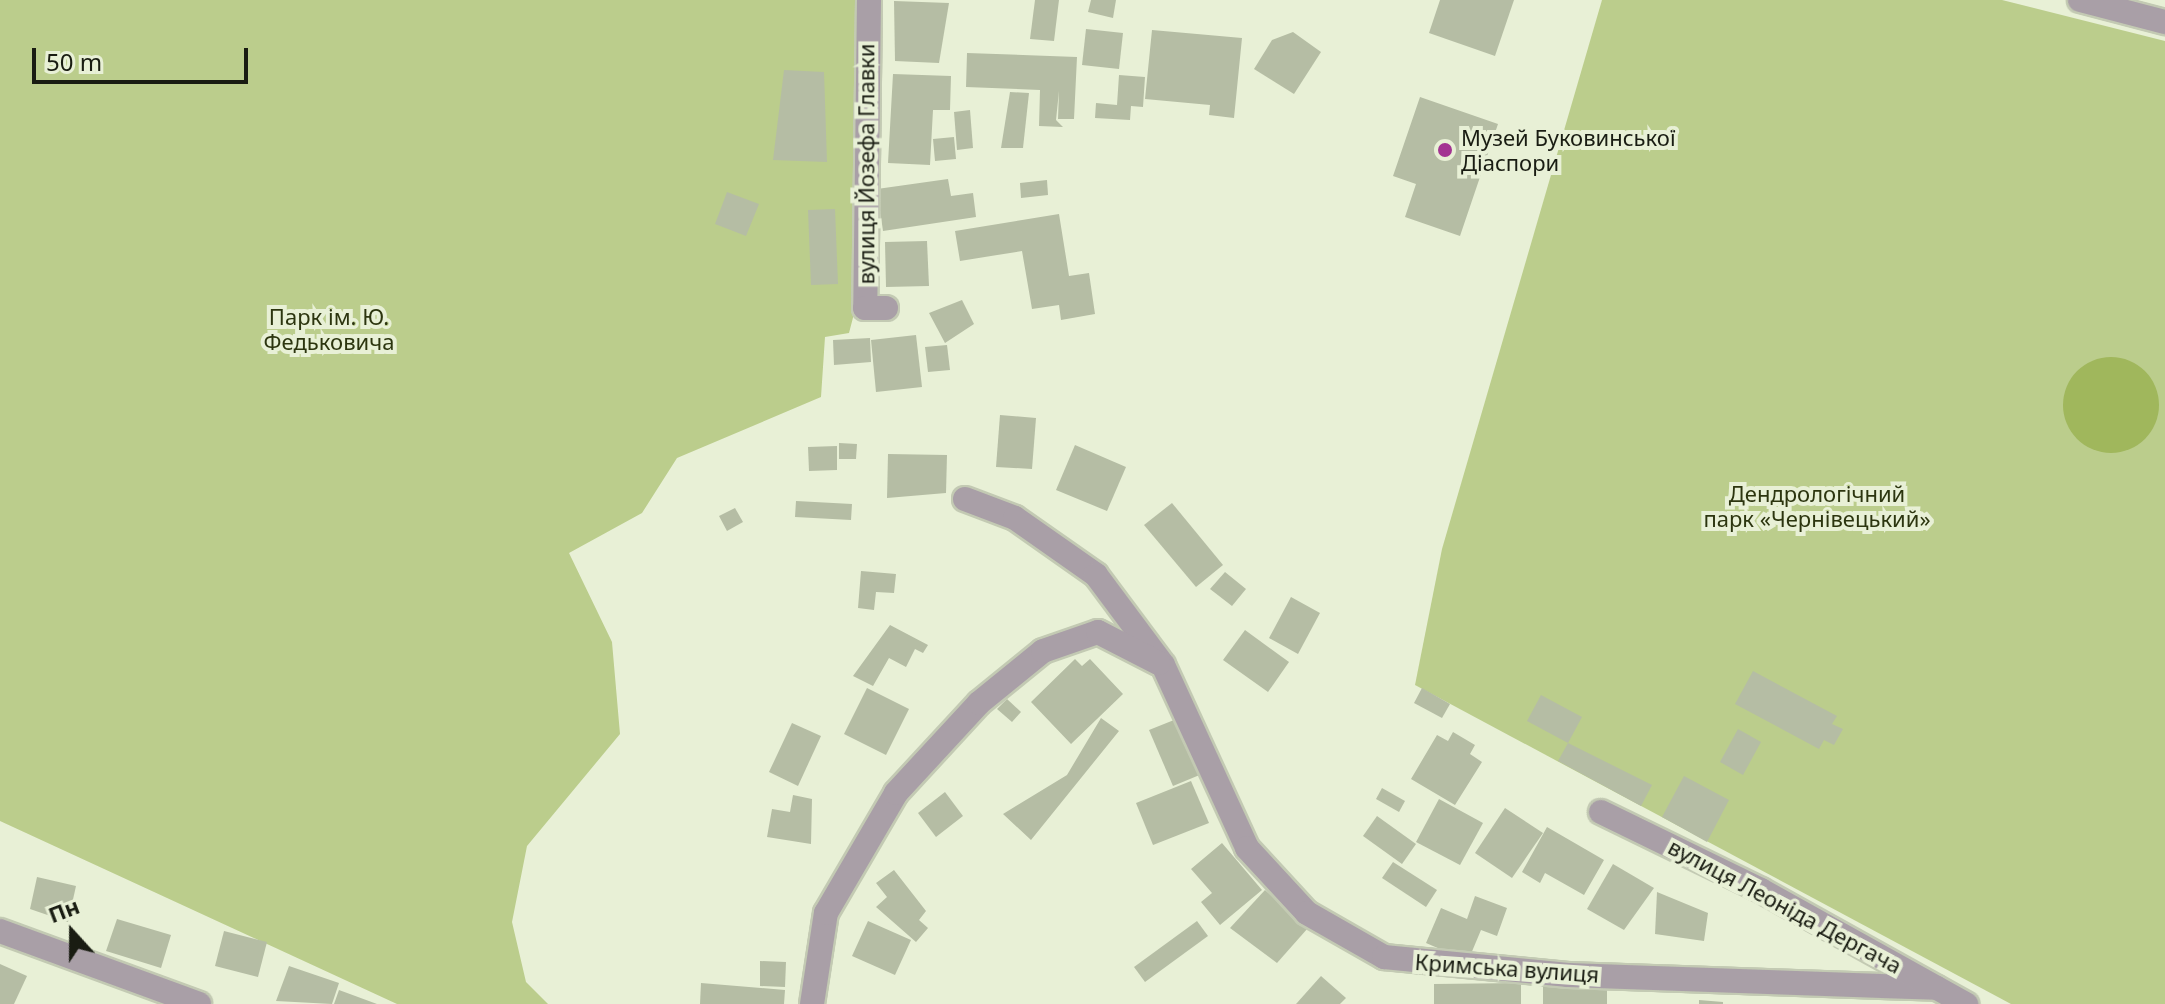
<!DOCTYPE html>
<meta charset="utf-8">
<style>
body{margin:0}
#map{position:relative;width:2165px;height:1004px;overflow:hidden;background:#e8f0d6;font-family:"Noto Sans",sans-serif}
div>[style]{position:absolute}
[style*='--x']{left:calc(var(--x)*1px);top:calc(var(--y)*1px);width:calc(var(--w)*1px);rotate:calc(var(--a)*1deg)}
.green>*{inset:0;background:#bbcd8c}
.water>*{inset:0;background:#a0b75c}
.round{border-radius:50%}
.building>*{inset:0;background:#b5bda4}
.roads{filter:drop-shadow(2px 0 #c3cab3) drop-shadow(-2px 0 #c3cab3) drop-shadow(0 2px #c3cab3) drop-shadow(0 -2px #c3cab3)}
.minor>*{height:24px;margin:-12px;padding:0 12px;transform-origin:12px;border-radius:12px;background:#a99fa7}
.tertiary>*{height:24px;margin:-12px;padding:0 12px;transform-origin:12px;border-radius:12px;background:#a99fa7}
.dots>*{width:22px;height:22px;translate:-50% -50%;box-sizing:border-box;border:4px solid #e8f0d6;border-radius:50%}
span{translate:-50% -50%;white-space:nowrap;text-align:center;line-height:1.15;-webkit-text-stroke:8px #e8f0d6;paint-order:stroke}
.poi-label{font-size:22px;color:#191c12}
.left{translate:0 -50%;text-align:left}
.street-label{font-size:22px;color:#191c12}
.park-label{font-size:22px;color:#2c350f}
.north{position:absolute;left:32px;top:892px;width:80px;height:80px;-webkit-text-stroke:6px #e8f0d6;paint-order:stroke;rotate:339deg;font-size:22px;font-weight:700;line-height:32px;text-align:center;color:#191c12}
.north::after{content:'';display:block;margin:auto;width:28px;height:36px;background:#191c12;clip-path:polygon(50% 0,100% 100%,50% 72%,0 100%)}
.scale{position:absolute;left:32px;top:48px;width:216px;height:36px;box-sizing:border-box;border:4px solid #191c12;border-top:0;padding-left:10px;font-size:24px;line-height:28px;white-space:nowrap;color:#191c12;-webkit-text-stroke:6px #e8f0d6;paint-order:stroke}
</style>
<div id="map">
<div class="green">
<div style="clip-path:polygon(0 0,859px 0,855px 310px,849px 333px,825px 337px,821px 397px,677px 458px,642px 513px,569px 553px,612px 642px,620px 734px,527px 846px,512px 922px,526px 982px,548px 1004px,397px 1004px,0 821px)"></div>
<div style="clip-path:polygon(1602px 0,2002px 0,2165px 41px,2165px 1004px,2011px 1004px,1415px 685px,1442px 549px)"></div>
</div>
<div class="water">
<div class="round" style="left:2063px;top:357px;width:96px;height:96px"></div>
</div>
<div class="building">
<div style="clip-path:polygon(1035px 0,1059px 0,1054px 41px,1030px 39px)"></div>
<div style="clip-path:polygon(1091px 0,1116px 0,1113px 18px,1088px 12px)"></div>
<div style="clip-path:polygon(1440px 0,1514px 0,1495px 56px,1429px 33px)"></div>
<div style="clip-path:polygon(894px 1px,949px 3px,939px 63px,895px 61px)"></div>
<div style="clip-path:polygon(1086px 29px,1123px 33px,1119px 69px,1082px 65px)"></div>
<div style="clip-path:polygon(1152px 30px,1242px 38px,1234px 118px,1209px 115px,1210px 105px,1145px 99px)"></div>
<div style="clip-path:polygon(1293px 32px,1321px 52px,1294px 94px,1254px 69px,1272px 40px)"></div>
<div style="clip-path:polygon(967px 53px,1077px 57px,1074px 119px,1058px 119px,1059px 91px,1056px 120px,1063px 127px,1039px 126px,1040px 90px,966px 87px)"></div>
<div style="clip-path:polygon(784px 70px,824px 72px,827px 162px,773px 160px)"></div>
<div style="clip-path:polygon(893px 74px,951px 76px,950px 110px,933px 110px,930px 165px,888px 163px)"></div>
<div style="clip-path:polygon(1119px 75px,1145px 77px,1143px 107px,1131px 106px,1130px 120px,1095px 118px,1096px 103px,1117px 105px)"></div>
<div style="clip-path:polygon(1010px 92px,1029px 93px,1023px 148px,1001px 148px)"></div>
<div style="clip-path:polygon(1420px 97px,1498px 124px,1460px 236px,1405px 217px,1416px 184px,1393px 176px)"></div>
<div style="clip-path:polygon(970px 110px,973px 148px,957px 150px,954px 112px)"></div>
<div style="clip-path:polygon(954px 137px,956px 159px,935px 161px,933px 139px)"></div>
<div style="clip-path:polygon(948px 179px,951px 196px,973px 193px,976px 217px,883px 231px,877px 189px)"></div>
<div style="clip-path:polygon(1047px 180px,1048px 195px,1021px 198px,1020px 183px)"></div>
<div style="clip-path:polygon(727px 192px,759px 204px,746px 236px,715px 224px)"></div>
<div style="clip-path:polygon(835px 209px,838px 284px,811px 285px,808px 210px)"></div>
<div style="clip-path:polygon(1059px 214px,1069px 276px,1089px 273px,1095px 314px,1061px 320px,1059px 305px,1032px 309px,1022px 251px,960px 261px,955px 231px)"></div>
<div style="clip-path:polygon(927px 241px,929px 286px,886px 287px,885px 242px)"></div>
<div style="clip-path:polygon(962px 300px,974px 324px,945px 343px,929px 313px)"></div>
<div style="clip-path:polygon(916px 335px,922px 387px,876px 392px,871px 340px)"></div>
<div style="clip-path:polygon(870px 338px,871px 362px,834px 365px,833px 340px)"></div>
<div style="clip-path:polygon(947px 345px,950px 370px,928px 372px,925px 347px)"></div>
<div style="clip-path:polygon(1000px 415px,1036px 418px,1032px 469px,996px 467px)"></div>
<div style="clip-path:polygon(839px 443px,857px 444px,856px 459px,839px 459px)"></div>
<div style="clip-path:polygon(1075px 445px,1126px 467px,1107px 511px,1056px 490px)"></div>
<div style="clip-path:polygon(837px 446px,837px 470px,809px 471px,808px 447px)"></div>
<div style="clip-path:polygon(888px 454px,947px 455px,946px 493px,887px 498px)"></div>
<div style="clip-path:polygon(796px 501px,852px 504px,851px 520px,795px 517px)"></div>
<div style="clip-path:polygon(1172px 503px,1223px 565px,1196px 587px,1144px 525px)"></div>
<div style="clip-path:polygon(735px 508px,743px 522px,727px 531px,719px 516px)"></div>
<div style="clip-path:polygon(861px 571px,896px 574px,894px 593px,876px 592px,874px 610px,858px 608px)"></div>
<div style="clip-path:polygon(1225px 572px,1246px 589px,1232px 606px,1210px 589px)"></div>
<div style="clip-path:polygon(1291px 597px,1320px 613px,1298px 654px,1269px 638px)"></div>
<div style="clip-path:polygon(890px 625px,928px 645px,923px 653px,915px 649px,906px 667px,889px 658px,873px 686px,853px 676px)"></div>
<div style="clip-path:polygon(1245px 630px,1289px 662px,1268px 692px,1223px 660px)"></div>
<div style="clip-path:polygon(1075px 659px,1082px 666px,1090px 659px,1123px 694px,1071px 744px,1031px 702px)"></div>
<div style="clip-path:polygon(1753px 671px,1837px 716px,1832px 724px,1843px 729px,1834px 745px,1824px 740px,1819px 749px,1735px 704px)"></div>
<div style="clip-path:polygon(867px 688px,909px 709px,886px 755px,844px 734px)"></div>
<div style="clip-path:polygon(1422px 688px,1450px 704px,1442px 718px,1414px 703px)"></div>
<div style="clip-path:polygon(1541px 695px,1582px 717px,1568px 743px,1527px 721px)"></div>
<div style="clip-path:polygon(1007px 699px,1021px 712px,1012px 722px,997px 709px)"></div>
<div style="clip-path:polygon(1101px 718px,1119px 731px,1031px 840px,1003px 814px,1067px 775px)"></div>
<div style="clip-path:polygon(1179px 718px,1202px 774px,1173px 786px,1149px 730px)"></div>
<div style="clip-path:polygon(792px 723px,821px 736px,798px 786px,769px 772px)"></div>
<div style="clip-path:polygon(1738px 729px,1761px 742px,1743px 775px,1720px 762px)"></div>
<div style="clip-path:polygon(1453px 732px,1475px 745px,1470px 754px,1482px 762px,1455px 805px,1411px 779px,1437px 735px,1448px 741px)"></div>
<div style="clip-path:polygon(1568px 743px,1652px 785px,1641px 806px,1558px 761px)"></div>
<div style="clip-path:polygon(1684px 776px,1729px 800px,1707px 842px,1662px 817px)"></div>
<div style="clip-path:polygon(1191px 781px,1209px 823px,1153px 845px,1136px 803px)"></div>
<div style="clip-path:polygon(1382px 788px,1405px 801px,1399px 812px,1376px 799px)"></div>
<div style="clip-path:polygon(945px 792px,963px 816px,936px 837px,918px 813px)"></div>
<div style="clip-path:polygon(793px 795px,812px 799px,811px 844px,767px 837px,772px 809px,790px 812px)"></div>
<div style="clip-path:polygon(1439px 799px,1483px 823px,1460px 865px,1416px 842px)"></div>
<div style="clip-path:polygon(1505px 808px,1543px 833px,1512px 878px,1475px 853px)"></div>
<div style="clip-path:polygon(1377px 816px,1416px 844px,1402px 864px,1363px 836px)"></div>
<div style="clip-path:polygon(1547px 827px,1604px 860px,1584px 895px,1545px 873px,1540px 883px,1522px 872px)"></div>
<div style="clip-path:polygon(1222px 843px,1262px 890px,1220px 925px,1201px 902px,1212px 893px,1191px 869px)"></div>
<div style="clip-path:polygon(1393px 862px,1437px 890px,1426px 907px,1382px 878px)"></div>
<div style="clip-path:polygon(1613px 864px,1654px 888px,1624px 930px,1587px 909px)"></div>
<div style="clip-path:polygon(894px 870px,926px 911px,919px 920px,928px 928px,916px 942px,876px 907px,887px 897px,876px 883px)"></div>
<div style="clip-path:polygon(37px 877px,76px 886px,68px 922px,30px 909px)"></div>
<div style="clip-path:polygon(1265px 890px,1308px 928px,1277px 963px,1230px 928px)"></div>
<div style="clip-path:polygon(1657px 892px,1708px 913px,1704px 941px,1655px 934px)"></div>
<div style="clip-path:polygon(1475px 896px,1507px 908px,1497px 936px,1481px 930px,1468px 961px,1426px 943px,1441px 908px,1467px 919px)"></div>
<div style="clip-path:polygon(117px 919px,171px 935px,161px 968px,106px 951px)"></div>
<div style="clip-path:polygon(868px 921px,911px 940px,895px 975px,852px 956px)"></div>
<div style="clip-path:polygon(1197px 921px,1208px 936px,1145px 982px,1134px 967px)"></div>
<div style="clip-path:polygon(224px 931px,267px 942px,258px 977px,215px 966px)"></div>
<div style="clip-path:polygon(760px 961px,786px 962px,785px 987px,760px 986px)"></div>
<div style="clip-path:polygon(0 964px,27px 976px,14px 1004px,0 1004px)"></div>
<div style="clip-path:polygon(289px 966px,339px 983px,332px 1004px,276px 1001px)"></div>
<div style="clip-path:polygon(1321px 976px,1346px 998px,1340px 1004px,1296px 1004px)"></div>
<div style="clip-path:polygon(1607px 981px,1607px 1004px,1543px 1004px,1543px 982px)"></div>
<div style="clip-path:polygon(701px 983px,785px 990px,784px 1004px,700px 1004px)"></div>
<div style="clip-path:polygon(1521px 983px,1521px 1004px,1434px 1004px,1434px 984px)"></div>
<div style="clip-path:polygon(339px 990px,377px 1004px,334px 1004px)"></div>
<div style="clip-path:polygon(1699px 1000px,1723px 1002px,1723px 1004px,1699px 1004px)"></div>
</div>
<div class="roads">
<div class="minor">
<div style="--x:869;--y:0;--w:308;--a:90.7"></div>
<div style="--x:865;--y:308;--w:21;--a:0"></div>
<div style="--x:2080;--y:0;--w:88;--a:14.5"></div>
<div style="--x:965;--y:499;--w:53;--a:20.8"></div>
<div style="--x:1015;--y:518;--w:99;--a:35.1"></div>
<div style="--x:1096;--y:575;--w:112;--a:53.3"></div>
<div style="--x:1163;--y:665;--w:201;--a:65.3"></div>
<div style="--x:1247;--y:848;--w:88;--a:47.3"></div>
<div style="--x:1307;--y:913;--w:89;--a:29.7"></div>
<div style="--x:1384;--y:957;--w:185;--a:5.6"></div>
<div style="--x:1568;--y:975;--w:369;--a:2"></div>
<div style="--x:1601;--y:812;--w:178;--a:26"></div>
<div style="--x:1761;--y:890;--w:235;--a:29.1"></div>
<div style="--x:812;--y:1004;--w:92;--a:-81.3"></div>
<div style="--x:826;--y:913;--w:139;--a:-59.7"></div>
<div style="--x:896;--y:793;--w:122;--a:-47.3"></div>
<div style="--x:979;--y:703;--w:82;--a:-39.1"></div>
<div style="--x:1043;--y:651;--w:58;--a:-19.1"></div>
<div style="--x:1098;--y:632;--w:68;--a:27.3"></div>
</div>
<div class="tertiary">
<div style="--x:0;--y:931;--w:212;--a:20.1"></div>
</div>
</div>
<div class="dots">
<div style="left:1445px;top:150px;background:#a33492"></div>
</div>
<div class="poi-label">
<span class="left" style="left:1461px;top:150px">Музей Буковинської<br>Діаспори</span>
</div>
<div class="street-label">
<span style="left:866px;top:164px;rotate:-90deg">вулиця Йозефа Главки</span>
<span style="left:1785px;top:906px;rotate:28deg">вулиця Леоніда Дергача</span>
<span style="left:1507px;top:968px;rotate:4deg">Кримська вулиця</span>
</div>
<div class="park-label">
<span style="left:329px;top:329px">Парк ім. Ю.<br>Федьковича</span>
<span style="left:1817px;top:506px">Дендрологічний<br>парк «Чернівецький»</span>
</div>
<div class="north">Пн</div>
<div class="scale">50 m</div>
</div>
